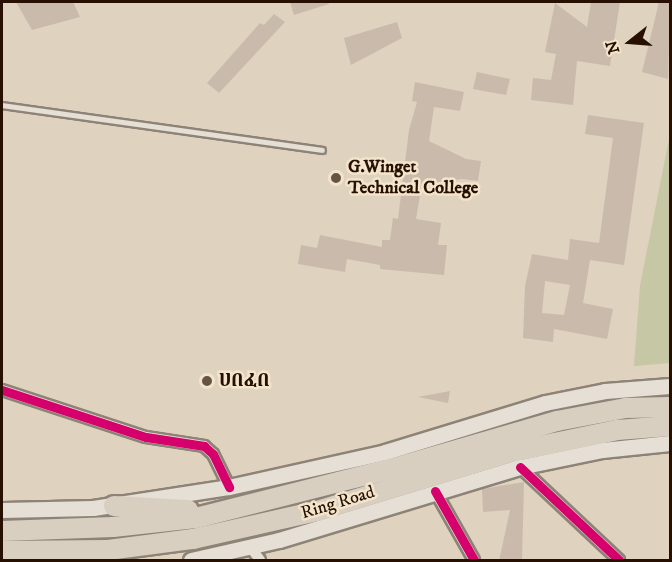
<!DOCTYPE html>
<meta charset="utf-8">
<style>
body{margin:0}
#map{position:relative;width:672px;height:562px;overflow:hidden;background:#dfd2be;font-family:"IM FELL DW Pica","Noto Serif Ethiopic",serif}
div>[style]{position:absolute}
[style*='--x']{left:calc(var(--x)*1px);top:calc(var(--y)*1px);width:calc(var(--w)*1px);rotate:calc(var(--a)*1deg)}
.green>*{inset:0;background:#c6c7a5}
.building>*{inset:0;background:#cabaac}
.roads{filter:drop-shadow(2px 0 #8d8376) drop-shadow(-2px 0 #8d8376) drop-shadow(0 2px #8d8376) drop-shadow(0 -2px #8d8376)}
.lane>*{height:5px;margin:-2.5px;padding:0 2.5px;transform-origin:2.5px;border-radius:2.5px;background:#e5dfd5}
.street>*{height:10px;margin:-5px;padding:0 5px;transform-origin:5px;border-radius:5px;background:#e5dfd5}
.secondary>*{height:15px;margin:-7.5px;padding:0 7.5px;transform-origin:7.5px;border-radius:7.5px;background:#e5dfd5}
.highway>*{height:20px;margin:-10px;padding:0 10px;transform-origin:10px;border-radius:10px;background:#d9cfc0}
.cycleway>*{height:9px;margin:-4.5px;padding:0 4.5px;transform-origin:4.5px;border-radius:4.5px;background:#d6006c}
.dots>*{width:16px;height:16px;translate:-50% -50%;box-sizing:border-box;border:3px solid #f3e4cc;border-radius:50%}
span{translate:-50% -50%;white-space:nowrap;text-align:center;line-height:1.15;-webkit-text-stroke:5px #f3e4cc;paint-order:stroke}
.poi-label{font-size:18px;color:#271002;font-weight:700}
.left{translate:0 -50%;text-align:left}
.street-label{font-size:18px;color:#271002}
.frame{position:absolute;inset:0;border:3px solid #271002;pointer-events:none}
.north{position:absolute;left:600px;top:12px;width:60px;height:60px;-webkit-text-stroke:4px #f3e4cc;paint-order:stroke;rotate:253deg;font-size:16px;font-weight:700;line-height:24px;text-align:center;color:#271002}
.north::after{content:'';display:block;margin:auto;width:21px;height:27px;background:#271002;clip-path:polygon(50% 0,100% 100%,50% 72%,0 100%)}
</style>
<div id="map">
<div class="green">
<div style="clip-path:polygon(670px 134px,670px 363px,634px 366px,640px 286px)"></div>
</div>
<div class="building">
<div style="clip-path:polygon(16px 2px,73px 2px,80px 17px,32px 30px)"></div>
<div style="clip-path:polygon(290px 2px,328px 2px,329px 4px,294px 15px)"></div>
<div style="clip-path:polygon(591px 2px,620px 2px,610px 66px,577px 61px,573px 105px,531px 100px,533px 78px,551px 80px,556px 54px,545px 52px,555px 3px,587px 27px)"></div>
<div style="clip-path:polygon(659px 2px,670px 2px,668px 79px,642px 72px)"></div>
<div style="clip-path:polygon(274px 14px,285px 22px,219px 93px,207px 83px,260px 23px,264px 25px)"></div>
<div style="clip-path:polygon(397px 22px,402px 38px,351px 65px,344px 38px)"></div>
<div style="clip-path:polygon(477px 72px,510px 79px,506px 95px,473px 89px)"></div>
<div style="clip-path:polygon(415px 82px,464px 92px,460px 111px,434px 107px,429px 141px,466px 159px,481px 161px,478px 181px,462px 179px,422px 184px,416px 219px,441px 223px,438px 245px,447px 245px,444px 275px,380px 269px,380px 265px,347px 259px,345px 272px,298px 264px,301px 245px,317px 248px,320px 235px,382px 247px,382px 240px,390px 240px,393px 218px,398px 219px,409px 130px,417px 102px,412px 101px)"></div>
<div style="clip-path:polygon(evenodd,588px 115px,644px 123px,624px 265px,590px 260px,583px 303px,613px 309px,607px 339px,554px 329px,553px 342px,523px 338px,525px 286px,532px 254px,568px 260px,570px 239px,599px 243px,613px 138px,585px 134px,588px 115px,545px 281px,570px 285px,564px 315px,542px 313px,545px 281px)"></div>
<div style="clip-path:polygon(450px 391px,448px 403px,418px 397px)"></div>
<div style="clip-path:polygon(524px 482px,522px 561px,499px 561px,510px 510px,483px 512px,482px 489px)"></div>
</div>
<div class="roads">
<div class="lane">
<div style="--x:2;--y:105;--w:323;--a:8"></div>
</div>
<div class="street">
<div style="--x:2;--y:390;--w:151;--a:18.1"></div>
<div style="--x:146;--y:437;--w:59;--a:8.8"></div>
<div style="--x:204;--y:446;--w:12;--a:42"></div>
<div style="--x:213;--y:454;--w:37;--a:64"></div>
<div style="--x:520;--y:467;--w:136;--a:43.2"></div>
<div style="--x:435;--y:491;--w:79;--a:60.5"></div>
<div style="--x:251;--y:548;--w:15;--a:53"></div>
</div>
<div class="secondary">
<div style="--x:2;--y:510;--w:91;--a:-1.3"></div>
<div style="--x:93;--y:508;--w:138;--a:-8.8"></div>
<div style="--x:229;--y:487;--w:160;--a:-12.6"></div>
<div style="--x:385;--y:452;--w:167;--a:-17"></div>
<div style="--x:545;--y:403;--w:61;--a:-11.3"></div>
<div style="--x:605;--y:391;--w:65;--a:-4.4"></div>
<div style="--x:191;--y:560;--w:90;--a:-12.8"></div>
<div style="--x:279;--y:540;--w:252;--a:-16.9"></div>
<div style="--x:520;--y:467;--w:84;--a:-11.7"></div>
<div style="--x:602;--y:450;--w:68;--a:-5.9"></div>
</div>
<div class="highway">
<div style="--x:114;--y:506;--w:74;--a:3.1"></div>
<div style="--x:2;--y:531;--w:111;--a:-2.1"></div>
<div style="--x:113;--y:527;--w:83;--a:-6.2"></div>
<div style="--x:196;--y:518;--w:204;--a:-14.2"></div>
<div style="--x:394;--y:468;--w:170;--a:-16.1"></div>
<div style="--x:557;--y:421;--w:70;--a:-10.7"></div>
<div style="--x:626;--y:408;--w:44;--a:-1.3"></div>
<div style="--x:2;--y:551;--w:106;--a:-0.5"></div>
<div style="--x:108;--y:550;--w:86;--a:-7.4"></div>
<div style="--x:193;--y:539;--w:127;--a:-12.7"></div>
<div style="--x:317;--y:511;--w:203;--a:-16.9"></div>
<div style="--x:511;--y:452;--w:108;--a:-11.7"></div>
<div style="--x:617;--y:430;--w:53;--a:-4.3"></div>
</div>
</div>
<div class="cycleway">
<div style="--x:2;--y:390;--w:151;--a:18.1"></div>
<div style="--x:146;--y:437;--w:59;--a:8.8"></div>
<div style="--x:204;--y:446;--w:12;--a:42"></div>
<div style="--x:213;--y:454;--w:37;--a:64"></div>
<div style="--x:520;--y:467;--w:136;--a:43.2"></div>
<div style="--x:435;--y:491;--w:79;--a:60.5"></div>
</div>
<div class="dots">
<div style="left:336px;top:178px;background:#675444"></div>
<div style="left:207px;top:381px;background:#675444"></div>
</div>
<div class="poi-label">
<span class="left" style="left:348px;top:178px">G.Winget<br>Technical College</span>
<span class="left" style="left:219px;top:381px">ሀበፈበ</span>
</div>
<div class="street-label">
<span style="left:338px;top:503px;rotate:-17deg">Ring Road</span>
</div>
<div class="frame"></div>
<div class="north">N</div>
</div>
